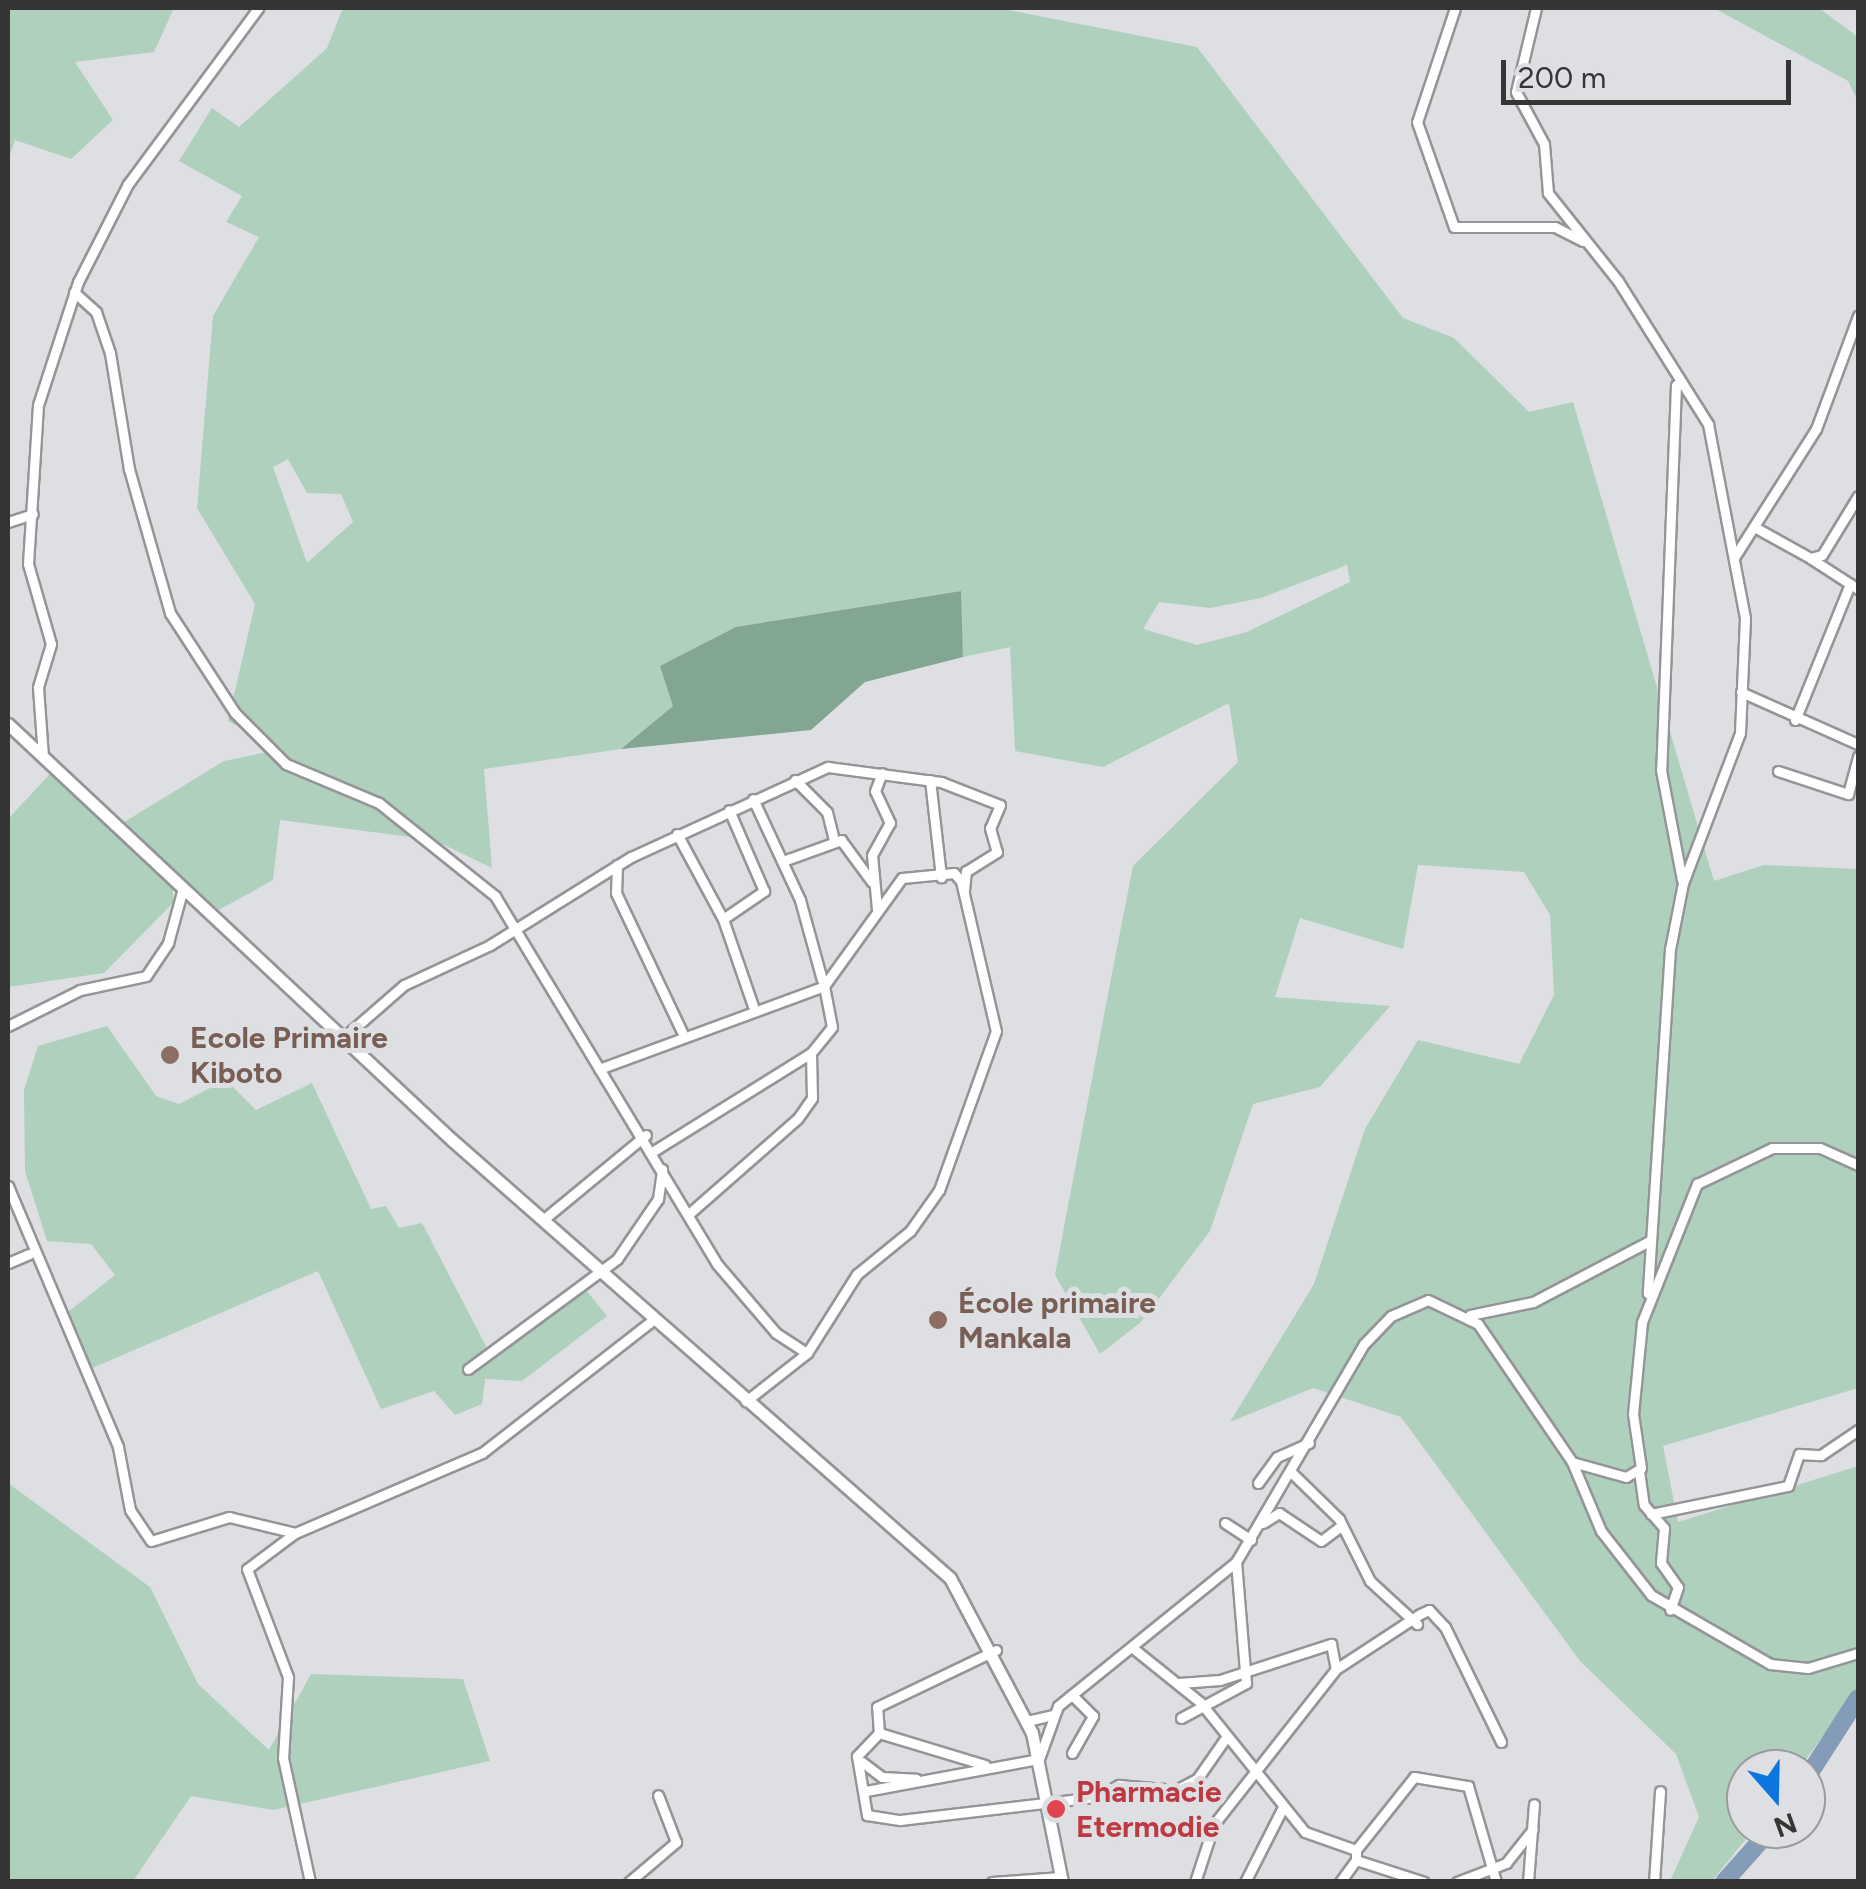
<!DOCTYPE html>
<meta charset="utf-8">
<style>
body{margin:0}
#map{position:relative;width:1866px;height:1889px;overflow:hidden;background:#dedfe2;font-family:Figtree,sans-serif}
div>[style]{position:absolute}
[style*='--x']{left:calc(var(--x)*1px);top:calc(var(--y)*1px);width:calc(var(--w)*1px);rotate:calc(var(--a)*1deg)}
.green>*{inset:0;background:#afd0bd}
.forest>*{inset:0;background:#83a692}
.river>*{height:18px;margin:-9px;padding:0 9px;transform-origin:9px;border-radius:9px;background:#849cb7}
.roads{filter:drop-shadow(2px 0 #949597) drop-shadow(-2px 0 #949597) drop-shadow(0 2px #949597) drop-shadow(0 -2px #949597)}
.minor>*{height:9px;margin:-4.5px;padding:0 4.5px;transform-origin:4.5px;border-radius:4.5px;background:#fff}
.tertiary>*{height:11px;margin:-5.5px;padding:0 5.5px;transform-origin:5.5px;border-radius:5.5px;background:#fff}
.dots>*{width:28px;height:28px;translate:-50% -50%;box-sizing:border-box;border:5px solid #dedfe2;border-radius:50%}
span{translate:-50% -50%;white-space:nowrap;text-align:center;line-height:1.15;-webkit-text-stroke:10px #dedfe2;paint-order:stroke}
.education-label{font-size:30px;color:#785e54;font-weight:700}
.left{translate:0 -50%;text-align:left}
.health-label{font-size:30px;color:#be3a42;font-weight:700}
.frame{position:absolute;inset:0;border:10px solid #353536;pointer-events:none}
.north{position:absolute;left:1726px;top:1749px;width:100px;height:100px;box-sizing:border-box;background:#dedfe2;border:2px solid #9a9b9d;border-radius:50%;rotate:160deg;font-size:28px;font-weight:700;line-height:40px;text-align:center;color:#353536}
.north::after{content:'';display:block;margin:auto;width:35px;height:45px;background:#0c76de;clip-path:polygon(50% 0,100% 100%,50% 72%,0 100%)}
.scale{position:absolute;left:1501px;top:60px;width:290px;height:45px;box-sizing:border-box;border:5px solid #353536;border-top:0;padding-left:12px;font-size:30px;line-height:35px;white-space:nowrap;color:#353536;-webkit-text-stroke:8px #dedfe2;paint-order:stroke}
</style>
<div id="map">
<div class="green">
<div style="clip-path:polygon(8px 8px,174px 8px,154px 52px,75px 62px,113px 120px,71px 159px,15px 140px,8px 161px)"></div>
<div style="clip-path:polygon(evenodd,343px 8px,998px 8px,1197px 47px,1403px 318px,1454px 338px,1529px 412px,1573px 402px,1714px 881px,1764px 865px,1858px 869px,1858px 1388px,1663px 1446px,1678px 1522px,1858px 1466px,1858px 1687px,1799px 1769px,1746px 1769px,1746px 1829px,1754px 1829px,1712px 1881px,1670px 1881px,1699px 1817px,1676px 1754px,1580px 1661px,1401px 1417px,1313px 1388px,1230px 1422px,1314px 1284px,1365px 1129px,1418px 1040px,1519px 1064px,1554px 995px,1550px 915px,1524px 872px,1418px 865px,1403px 949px,1300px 918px,1275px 997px,1390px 1006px,1320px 1087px,1253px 1104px,1210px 1231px,1141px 1322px,1100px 1354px,1055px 1275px,1108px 994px,1133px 866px,1238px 762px,1229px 703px,1103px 767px,1015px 751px,1010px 647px,963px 657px,960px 591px,737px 627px,673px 706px,621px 749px,484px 769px,492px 868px,434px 840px,280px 820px,273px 880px,215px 912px,121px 824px,224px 761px,282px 749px,228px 721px,255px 604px,197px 508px,213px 316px,259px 237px,226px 222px,242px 196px,179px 161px,212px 108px,239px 127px,327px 48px,343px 8px,288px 459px,307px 493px,341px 494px,353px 522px,307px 563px,273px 467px,288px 459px,343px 8px,1347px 565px,1350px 582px,1247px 632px,1197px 645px,1143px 629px,1159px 602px,1210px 608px,1261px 598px,1347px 565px)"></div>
<div style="clip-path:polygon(1714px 8px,1819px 8px,1858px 37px,1858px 101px,1848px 81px)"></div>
<div style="clip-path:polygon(50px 774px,173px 884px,173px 903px,104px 973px,8px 987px,8px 819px)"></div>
<div style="clip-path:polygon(107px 1026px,156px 1096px,179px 1104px,226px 1080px,256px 1110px,312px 1083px,371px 1209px,386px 1206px,399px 1228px,422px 1223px,488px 1350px,581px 1284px,607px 1316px,522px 1381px,485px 1379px,482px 1404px,455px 1415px,434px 1391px,381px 1409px,318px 1271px,90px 1369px,68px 1312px,115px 1275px,91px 1244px,47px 1241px,25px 1171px,24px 1090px,38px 1046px)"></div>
<div style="clip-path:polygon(8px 1483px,150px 1587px,198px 1684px,269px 1750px,311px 1674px,463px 1679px,490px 1761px,273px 1810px,191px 1796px,133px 1881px,8px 1881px)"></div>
</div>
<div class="forest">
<div style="clip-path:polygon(961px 591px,963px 657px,865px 682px,811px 730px,621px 749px,673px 706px,660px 666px,736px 627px)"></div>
</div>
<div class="river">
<div style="--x:1806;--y:1779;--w:96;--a:-57.3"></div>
<div style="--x:1724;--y:1882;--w:71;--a:-48.4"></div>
</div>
<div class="roads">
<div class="minor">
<div style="--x:1455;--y:8;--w:120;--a:108.4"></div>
<div style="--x:1417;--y:122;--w:111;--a:70.6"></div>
<div style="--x:1454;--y:227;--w:101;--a:0"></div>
<div style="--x:1555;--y:227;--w:31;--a:27"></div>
<div style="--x:1536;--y:8;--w:86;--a:103.4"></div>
<div style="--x:1516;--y:92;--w:59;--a:61.7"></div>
<div style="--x:1544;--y:144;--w:49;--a:85.3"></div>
<div style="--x:1548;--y:193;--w:112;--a:51.5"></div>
<div style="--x:1618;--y:281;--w:169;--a:57.8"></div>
<div style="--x:1708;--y:424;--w:197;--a:79.2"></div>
<div style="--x:1745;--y:618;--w:115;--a:92.5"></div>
<div style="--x:1740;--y:733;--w:160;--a:110.8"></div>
<div style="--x:1683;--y:883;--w:67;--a:101.1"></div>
<div style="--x:1670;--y:949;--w:345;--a:93.7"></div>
<div style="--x:74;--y:292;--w:30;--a:42"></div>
<div style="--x:96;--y:312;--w:43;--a:71.1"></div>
<div style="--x:110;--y:353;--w:118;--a:80.7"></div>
<div style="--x:129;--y:469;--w:150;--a:74.1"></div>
<div style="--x:170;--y:613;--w:119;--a:57"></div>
<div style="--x:235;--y:713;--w:72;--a:45"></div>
<div style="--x:286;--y:764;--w:101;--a:22.8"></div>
<div style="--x:379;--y:803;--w:149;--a:38.7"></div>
<div style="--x:495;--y:896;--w:430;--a:58.9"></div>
<div style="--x:717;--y:1264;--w:91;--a:49.5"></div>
<div style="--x:776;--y:1333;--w:37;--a:33"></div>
<div style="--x:1676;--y:385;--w:385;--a:92.2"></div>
<div style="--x:1661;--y:770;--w:112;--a:79.2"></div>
<div style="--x:8;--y:522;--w:26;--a:-18"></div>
<div style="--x:1758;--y:529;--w:60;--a:29.1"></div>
<div style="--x:1810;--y:558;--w:12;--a:-14"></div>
<div style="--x:1822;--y:555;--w:69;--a:-58.6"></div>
<div style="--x:1735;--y:556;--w:151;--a:-57.5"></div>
<div style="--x:1816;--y:429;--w:121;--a:-69.6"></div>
<div style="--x:1810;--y:558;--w:57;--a:32.9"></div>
<div style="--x:1741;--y:692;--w:128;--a:24"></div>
<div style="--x:1795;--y:720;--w:147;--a:-68"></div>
<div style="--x:43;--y:757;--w:70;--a:-94.1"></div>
<div style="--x:38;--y:687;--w:45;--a:-73.2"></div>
<div style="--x:51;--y:644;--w:83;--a:-106"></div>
<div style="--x:28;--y:564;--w:159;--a:-86.4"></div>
<div style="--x:38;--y:405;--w:129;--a:-72"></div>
<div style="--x:78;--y:282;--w:110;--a:-63"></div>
<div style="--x:128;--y:184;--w:219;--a:-53.5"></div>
<div style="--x:1778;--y:771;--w:74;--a:18.2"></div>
<div style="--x:1848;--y:794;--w:39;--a:-75"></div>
<div style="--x:795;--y:780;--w:45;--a:45"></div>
<div style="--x:827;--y:812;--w:30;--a:76"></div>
<div style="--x:930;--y:780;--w:98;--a:83.5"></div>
<div style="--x:753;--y:799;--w:111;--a:65"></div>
<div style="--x:800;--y:900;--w:83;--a:74.6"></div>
<div style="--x:677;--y:834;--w:97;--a:61.6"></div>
<div style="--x:723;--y:919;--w:92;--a:71"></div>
<div style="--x:783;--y:861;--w:62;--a:-19.9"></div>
<div style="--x:841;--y:840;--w:52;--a:53.6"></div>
<div style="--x:617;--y:865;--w:28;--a:92"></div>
<div style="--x:616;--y:893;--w:154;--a:64.6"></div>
<div style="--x:877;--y:909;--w:54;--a:-95.3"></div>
<div style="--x:872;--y:855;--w:37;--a:-61"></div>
<div style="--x:890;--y:823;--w:35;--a:-115"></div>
<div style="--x:875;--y:791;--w:19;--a:-69"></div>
<div style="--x:723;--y:919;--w:50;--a:-34.3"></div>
<div style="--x:764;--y:891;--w:88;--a:-113.4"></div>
<div style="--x:8;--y:1026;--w:80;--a:-26.6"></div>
<div style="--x:80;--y:990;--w:67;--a:-12"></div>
<div style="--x:146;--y:976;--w:40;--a:-56"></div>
<div style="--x:168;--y:943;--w:57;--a:-74.7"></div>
<div style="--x:342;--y:1039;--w:82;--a:-41.1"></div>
<div style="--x:404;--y:985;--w:95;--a:-24.9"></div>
<div style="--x:490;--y:945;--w:166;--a:-32"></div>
<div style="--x:631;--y:857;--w:217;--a:-24.6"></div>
<div style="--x:828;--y:767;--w:114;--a:7.6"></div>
<div style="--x:941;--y:782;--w:63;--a:21.3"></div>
<div style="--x:1000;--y:805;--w:25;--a:113"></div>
<div style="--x:990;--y:828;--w:25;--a:74"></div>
<div style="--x:997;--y:852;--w:36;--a:148"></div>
<div style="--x:966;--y:871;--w:20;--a:96"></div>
<div style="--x:599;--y:1069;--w:240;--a:-20.2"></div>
<div style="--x:824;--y:986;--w:133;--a:-54.2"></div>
<div style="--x:902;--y:878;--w:52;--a:-5.5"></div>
<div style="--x:954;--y:873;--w:11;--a:49"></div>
<div style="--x:961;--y:881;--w:154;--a:76.9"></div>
<div style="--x:996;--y:1031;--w:169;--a:109.7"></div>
<div style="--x:939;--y:1190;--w:50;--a:125.3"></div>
<div style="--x:910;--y:1231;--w:68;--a:140.9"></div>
<div style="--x:857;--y:1274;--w:93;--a:122.3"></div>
<div style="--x:807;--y:1353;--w:78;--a:141.8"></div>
<div style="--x:652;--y:1152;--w:187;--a:-31.9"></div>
<div style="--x:811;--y:1053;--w:33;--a:-51"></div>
<div style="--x:832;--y:1027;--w:42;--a:-101"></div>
<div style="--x:8;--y:1186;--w:283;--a:67.1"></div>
<div style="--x:118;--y:1447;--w:64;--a:79.2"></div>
<div style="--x:130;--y:1510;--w:37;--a:56"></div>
<div style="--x:151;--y:1541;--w:82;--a:-17.1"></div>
<div style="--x:229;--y:1517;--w:68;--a:13.6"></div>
<div style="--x:295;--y:1533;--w:203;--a:-23.2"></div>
<div style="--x:482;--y:1453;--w:218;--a:-37.9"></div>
<div style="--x:691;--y:1212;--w:142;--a:-41.3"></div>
<div style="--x:798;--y:1118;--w:24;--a:-55"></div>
<div style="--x:812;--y:1098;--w:45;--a:-91.3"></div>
<div style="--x:544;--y:1219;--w:132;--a:-39.5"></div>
<div style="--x:8;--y:1263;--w:23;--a:-23"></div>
<div style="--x:1470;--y:1315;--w:64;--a:-11.7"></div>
<div style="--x:1533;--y:1302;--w:133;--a:-27.7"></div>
<div style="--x:468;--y:1369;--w:185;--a:-36.4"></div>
<div style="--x:617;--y:1259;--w:73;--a:-55.7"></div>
<div style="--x:658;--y:1199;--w:30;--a:-82"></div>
<div style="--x:1572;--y:1462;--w:56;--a:15.5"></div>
<div style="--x:1626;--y:1477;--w:17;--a:-31"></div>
<div style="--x:1641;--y:1468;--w:55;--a:-98.4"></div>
<div style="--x:1633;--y:1414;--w:92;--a:-84.4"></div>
<div style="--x:1642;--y:1322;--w:149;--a:-68.3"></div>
<div style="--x:1697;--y:1184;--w:83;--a:-25.6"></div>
<div style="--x:1772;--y:1148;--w:48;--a:0"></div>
<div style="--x:1820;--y:1148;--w:42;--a:24.1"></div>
<div style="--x:1290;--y:1471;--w:69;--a:44.4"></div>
<div style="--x:1339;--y:1519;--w:69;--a:63.4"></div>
<div style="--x:1370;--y:1581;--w:64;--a:42.5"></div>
<div style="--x:1639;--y:1471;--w:34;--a:82"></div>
<div style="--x:1644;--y:1505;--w:30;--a:49"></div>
<div style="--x:1664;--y:1528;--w:35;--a:95"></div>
<div style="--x:1661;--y:1563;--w:29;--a:55"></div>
<div style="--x:1678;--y:1587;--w:24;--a:109"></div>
<div style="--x:1258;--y:1483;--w:32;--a:-54"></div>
<div style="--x:1277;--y:1457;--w:35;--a:-24"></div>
<div style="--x:1651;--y:1514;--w:140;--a:-11.6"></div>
<div style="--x:1788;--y:1486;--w:34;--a:-71"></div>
<div style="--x:1799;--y:1454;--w:22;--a:3"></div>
<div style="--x:1821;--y:1455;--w:45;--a:-34"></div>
<div style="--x:1225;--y:1523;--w:31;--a:33"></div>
<div style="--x:1263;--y:1523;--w:19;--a:-32"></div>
<div style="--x:1279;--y:1513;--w:50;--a:33.7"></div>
<div style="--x:1321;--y:1541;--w:21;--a:-37"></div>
<div style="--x:295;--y:1533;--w:60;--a:143.1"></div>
<div style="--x:247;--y:1569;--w:116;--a:69.2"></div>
<div style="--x:288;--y:1677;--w:81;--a:93.5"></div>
<div style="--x:283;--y:1758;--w:127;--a:77.7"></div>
<div style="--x:1134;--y:1649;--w:85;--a:38.8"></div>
<div style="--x:1200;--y:1702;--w:167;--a:51.1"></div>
<div style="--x:1305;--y:1832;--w:54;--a:19.4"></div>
<div style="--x:1179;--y:1683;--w:41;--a:-4.2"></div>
<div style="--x:1220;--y:1680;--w:117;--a:-18"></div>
<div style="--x:1331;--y:1644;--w:25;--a:79"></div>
<div style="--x:1181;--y:1718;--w:74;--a:-28.3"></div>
<div style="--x:1246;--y:1683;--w:121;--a:-94.7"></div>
<div style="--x:1027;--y:1721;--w:27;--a:-13"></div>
<div style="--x:879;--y:1733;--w:32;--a:134"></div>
<div style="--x:857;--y:1756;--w:60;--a:80.4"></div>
<div style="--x:867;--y:1815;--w:33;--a:9"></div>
<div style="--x:900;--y:1820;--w:198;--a:-6.7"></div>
<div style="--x:1097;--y:1797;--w:25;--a:-29"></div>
<div style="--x:1119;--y:1785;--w:57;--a:5"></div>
<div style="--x:1176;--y:1790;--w:24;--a:-28"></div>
<div style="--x:1197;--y:1779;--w:52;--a:-55.1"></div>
<div style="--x:1072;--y:1753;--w:43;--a:-60.4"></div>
<div style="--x:1093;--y:1716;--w:30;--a:-135"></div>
<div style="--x:862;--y:1762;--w:25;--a:37"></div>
<div style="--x:882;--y:1777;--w:34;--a:3"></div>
<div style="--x:985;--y:1765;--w:111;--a:-163.2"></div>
<div style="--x:879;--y:1733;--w:26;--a:-94"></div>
<div style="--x:877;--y:1707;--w:132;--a:-25.6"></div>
<div style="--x:866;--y:1791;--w:176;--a:-10.5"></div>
<div style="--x:1039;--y:1759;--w:56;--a:-70.3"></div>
<div style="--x:1058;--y:1706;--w:229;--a:-39"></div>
<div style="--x:1236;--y:1562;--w:253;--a:-59.6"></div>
<div style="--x:1364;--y:1344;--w:39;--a:-46"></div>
<div style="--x:1391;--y:1316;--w:40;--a:-23.4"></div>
<div style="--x:1428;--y:1300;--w:55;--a:25.6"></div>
<div style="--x:1478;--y:1324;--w:167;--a:55.7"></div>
<div style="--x:1572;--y:1462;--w:75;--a:67.2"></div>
<div style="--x:1601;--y:1531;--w:81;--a:52"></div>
<div style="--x:1651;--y:1595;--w:138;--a:30.1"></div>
<div style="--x:1770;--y:1664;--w:38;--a:6"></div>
<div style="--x:1808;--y:1668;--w:52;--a:-16.7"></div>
<div style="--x:1356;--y:1850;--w:93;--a:-51.5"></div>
<div style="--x:1414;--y:1777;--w:55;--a:9.5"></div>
<div style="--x:1468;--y:1786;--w:100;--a:73.7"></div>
<div style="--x:1356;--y:1850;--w:10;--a:90"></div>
<div style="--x:1356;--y:1860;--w:71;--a:17.9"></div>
<div style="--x:629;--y:1882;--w:62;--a:-40.4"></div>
<div style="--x:676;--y:1842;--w:50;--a:-111"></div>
<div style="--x:992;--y:1882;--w:69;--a:-4.1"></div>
<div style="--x:1195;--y:1882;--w:61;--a:-71.9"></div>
<div style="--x:1214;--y:1824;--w:197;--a:-51.8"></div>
<div style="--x:1336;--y:1669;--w:100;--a:-33.2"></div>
<div style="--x:1420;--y:1614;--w:10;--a:-24"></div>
<div style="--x:1429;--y:1610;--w:23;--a:47"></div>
<div style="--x:1445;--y:1627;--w:128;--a:64"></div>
<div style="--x:1245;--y:1882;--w:84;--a:-63.1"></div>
<div style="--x:1340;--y:1882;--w:27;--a:-54"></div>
<div style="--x:1457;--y:1882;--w:53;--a:-21.2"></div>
<div style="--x:1506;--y:1863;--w:43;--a:-51.5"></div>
<div style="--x:1528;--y:1882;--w:78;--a:-85.6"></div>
<div style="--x:1654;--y:1882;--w:91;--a:-86.2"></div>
</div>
<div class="tertiary">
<div style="--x:8;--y:724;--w:608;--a:43.14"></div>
<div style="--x:452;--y:1140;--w:663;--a:41.33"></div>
<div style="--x:950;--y:1578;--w:175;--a:62.1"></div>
<div style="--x:1032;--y:1733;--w:152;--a:78.6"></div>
</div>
</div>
<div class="dots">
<div style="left:170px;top:1055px;background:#8d6e63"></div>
<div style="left:938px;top:1320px;background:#8d6e63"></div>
<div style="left:1056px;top:1809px;background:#e0444e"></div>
</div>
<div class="education-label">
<span class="left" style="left:190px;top:1055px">Ecole Primaire<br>Kiboto</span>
<span class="left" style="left:958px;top:1320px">École primaire<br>Mankala</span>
</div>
<div class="health-label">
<span class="left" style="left:1076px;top:1809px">Pharmacie<br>Etermodie</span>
</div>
<div class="frame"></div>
<div class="north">N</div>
<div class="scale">200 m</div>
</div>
